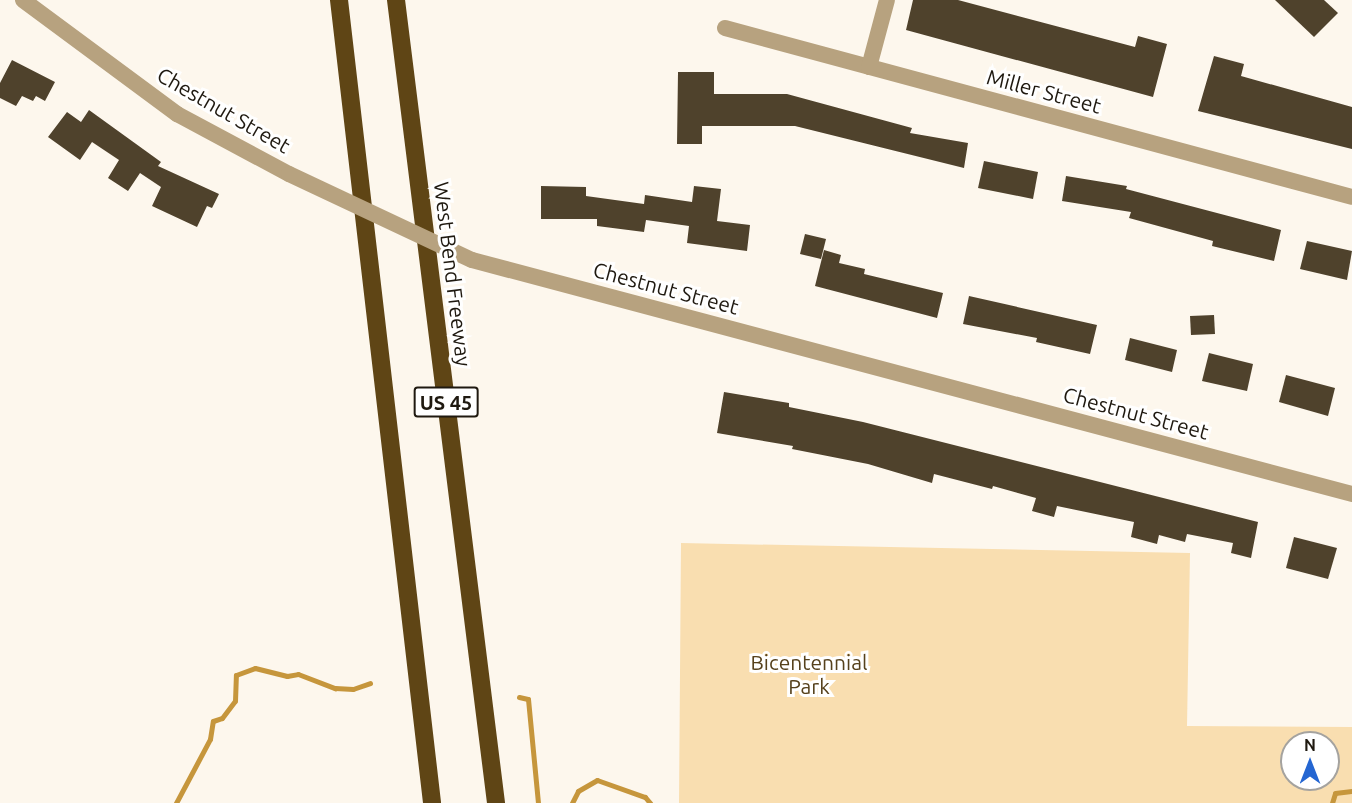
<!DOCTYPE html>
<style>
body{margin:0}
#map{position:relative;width:1352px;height:803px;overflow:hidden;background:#fdf7ed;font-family:Ubuntu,sans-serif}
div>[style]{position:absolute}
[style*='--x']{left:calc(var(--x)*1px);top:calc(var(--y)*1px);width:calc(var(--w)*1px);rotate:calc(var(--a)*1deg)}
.green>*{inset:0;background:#f9deb0}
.stream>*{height:5px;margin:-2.5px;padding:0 2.5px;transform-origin:2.5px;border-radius:2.5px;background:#c6963c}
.building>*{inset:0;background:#4f422c}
.minor>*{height:16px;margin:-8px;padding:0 8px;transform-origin:8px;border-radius:8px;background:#b7a27f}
.motorway>*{height:18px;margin:-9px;padding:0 9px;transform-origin:9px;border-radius:9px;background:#5f4515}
.minor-bridge>*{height:16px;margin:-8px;padding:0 8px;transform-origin:8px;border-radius:8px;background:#b7a27f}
span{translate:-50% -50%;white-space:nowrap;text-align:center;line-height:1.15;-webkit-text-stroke:6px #fff;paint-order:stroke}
.shield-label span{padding:2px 4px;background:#fff;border:2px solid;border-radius:4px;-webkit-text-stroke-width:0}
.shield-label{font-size:20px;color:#1f1910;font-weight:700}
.street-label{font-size:21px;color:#1f1910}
.park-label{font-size:21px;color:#56411c}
.north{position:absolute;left:1280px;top:731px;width:60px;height:60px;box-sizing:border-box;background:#fff;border:2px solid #a5a39f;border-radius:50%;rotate:0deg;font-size:16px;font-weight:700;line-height:24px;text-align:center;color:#1f1910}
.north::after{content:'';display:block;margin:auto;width:21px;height:27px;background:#2466d2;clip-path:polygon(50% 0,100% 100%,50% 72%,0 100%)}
</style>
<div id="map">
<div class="green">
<div style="clip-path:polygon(evenodd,681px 543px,1190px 553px,1187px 726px,1352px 727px,1352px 803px,679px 803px,681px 543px,1292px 743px,1328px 743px,1328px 779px,1292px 779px,1292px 743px)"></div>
</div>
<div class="stream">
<div style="--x:519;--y:697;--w:9;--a:13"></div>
<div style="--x:528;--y:699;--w:104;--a:84.5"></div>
<div style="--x:176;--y:803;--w:72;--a:-62"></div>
<div style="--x:210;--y:739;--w:18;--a:-81"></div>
<div style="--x:213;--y:721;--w:9;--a:-18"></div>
<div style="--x:222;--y:718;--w:21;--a:-53"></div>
<div style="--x:235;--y:701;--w:26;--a:-88"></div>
<div style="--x:236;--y:675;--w:20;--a:-20"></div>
<div style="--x:255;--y:668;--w:33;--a:14"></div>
<div style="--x:287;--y:676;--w:11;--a:-10"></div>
<div style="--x:298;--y:674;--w:40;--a:21"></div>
<div style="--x:335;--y:688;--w:18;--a:3"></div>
<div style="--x:353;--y:689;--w:18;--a:-19"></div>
<div style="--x:572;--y:803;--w:13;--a:-63"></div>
<div style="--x:578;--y:791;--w:22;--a:-30"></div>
<div style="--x:597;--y:780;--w:51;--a:19.5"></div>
<div style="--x:645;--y:797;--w:8;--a:50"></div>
<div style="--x:1332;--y:803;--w:10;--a:-73"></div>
<div style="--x:1335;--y:793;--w:17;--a:-7"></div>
</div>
<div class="building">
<div style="clip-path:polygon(913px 0,958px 0,1135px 47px,1138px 36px,1167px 44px,1153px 97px,906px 30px)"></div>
<div style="clip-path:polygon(1275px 0,1324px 0,1338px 13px,1314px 37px)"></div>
<div style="clip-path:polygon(1214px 56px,1244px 64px,1241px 76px,1352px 107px,1352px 149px,1198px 111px)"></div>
<div style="clip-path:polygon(12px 60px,55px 82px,45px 101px,36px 96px,33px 101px,22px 96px,16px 106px,0 98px,0 83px)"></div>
<div style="clip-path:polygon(678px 72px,714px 72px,714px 94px,787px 94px,912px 128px,910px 133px,968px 143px,964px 168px,795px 126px,702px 126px,702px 144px,677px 144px)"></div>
<div style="clip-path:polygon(89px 110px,161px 162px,158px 166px,219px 194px,212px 208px,207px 206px,197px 227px,152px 206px,161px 187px,140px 173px,128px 191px,108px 178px,119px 160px,92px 142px,80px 160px,48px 137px,67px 112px,81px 122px)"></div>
<div style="clip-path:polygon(984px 161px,1038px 172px,1033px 199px,978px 188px)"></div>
<div style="clip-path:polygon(1066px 176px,1127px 186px,1126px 189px,1281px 230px,1274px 261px,1212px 246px,1213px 241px,1129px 218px,1131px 212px,1062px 201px)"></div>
<div style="clip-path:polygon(541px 186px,586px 187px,586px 196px,644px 204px,645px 195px,692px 202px,694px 186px,721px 189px,717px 221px,750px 225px,747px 251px,687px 243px,689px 226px,646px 220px,644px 232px,597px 226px,597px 219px,541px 219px)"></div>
<div style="clip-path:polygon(805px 234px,826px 239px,821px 259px,800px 254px)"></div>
<div style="clip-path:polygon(1307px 241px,1352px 251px,1347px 280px,1300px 269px)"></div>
<div style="clip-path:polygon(824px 250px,841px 255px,839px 263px,865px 269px,864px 274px,943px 293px,937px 318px,815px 286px)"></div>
<div style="clip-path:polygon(969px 296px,1097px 325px,1090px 354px,1036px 342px,1037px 338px,963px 324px)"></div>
<div style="clip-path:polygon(1214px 315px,1215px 334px,1191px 335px,1190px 316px)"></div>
<div style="clip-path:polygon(1130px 338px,1177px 350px,1172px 372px,1125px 360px)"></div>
<div style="clip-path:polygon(1209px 353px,1253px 364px,1247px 391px,1202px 381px)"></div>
<div style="clip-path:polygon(1286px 375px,1335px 388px,1328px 416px,1279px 402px)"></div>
<div style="clip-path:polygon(724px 392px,789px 403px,789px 407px,863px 422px,1258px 522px,1251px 558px,1231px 553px,1233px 543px,1187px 534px,1185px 542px,1159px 535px,1157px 544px,1131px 537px,1134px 522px,1057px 506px,1054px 517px,1032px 511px,1036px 498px,993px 486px,992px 489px,934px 474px,932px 483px,868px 464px,792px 449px,793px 446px,717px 433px)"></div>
<div style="clip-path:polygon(1294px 537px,1337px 548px,1328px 579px,1286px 568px)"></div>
</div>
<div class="minor">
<div style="--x:23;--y:0;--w:192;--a:36.5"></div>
<div style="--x:177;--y:114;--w:127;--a:28.2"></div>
<div style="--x:725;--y:28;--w:649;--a:15.08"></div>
<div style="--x:869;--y:67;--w:69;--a:-75"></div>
<div style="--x:472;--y:260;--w:911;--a:14.89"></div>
</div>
<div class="motorway">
<div style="--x:339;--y:0;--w:808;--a:83.39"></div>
<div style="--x:396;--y:0;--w:809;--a:82.9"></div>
</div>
<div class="minor-bridge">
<div style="--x:289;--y:174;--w:202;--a:25.2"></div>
</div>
<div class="shield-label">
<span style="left:446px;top:402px">US 45</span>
</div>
<div class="street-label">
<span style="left:1044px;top:91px;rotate:15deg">Miller Street</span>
<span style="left:224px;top:110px;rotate:30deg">Chestnut Street</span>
<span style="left:453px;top:274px;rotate:83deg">West Bend Freeway</span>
<span style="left:666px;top:288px;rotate:15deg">Chestnut Street</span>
<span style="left:1136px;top:413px;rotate:15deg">Chestnut Street</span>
</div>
<div class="park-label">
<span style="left:809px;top:674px">Bicentennial<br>Park</span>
</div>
<div class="north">N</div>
</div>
